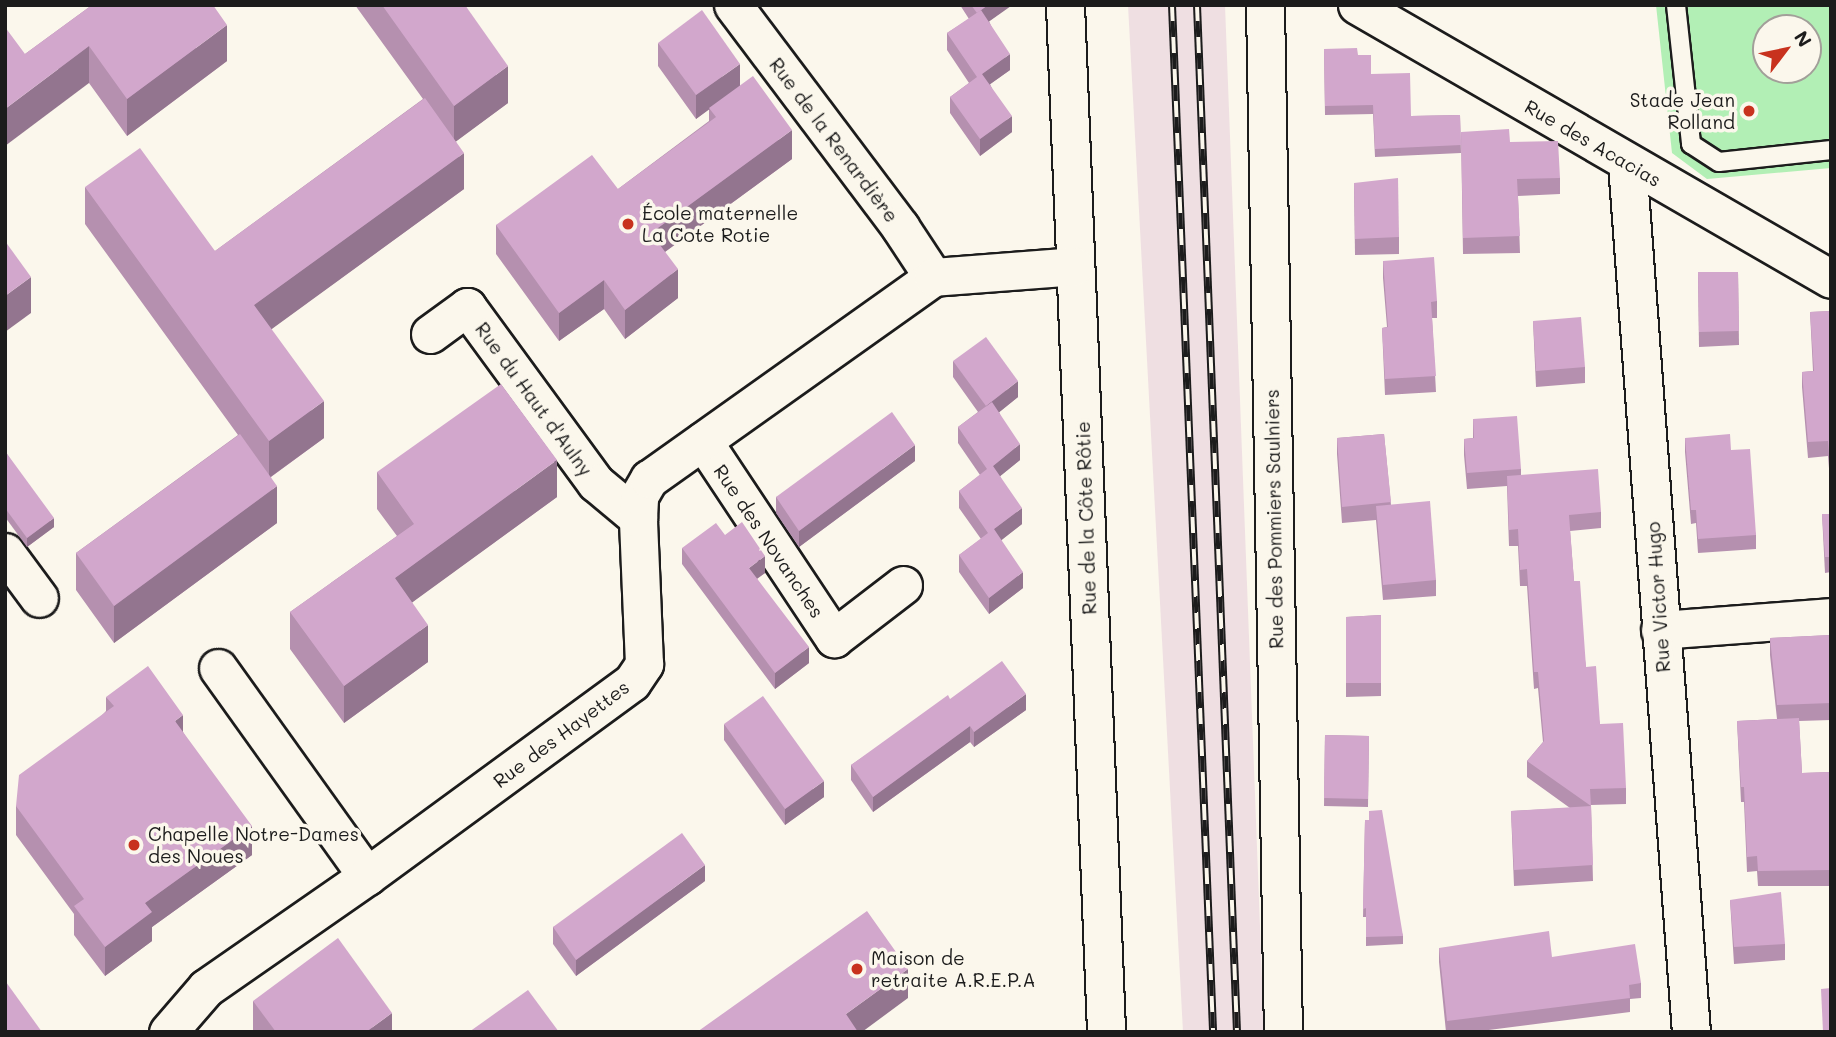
<!DOCTYPE html>
<meta charset="utf-8">
<style>
body{margin:0}
#map{position:relative;width:1836px;height:1037px;overflow:hidden;background:#fbf7ec;font-family:Mali,sans-serif}
div>[style]{position:absolute}
[style*='--x']{left:calc(var(--x)*1px);top:calc(var(--y)*1px);width:calc(var(--w)*1px);rotate:calc(var(--a)*1deg)}
.built>*{inset:0;background:#efdfe2}
.green>*{inset:0;background:#b2efb5}
.roads{filter:drop-shadow(2px 0 #1c1c1c) drop-shadow(-2px 0 #1c1c1c) drop-shadow(0 2px #1c1c1c) drop-shadow(0 -2px #1c1c1c)}
.lane>*{height:18px;margin:-9px;padding:0 9px;transform-origin:9px;border-radius:9px;background:#fbf7ec}
.street>*{height:37px;margin:-18.5px;padding:0 18.5px;transform-origin:18.5px;border-radius:18.5px;background:#fbf7ec}
.rail>*{height:8px;margin-top:-4px;transform-origin:0;background:repeating-linear-gradient(90deg,#fbf7ec 0 16px,#1c1c1c 0 32px);box-sizing:border-box;border-block:2px solid #1c1c1c}
.wall>*{inset:0;background:#b590af}
.shaded-wall>*{inset:0;background:#93758f}
.building>*{inset:0;background:#d2a7cc}
.dots>*{width:19px;height:19px;translate:-50% -50%;box-sizing:border-box;border:4px solid #fbf7ec;border-radius:50%}
span{translate:-50% -50%;white-space:nowrap;text-align:center;line-height:1.15;-webkit-text-stroke:7px #fbf7ec;paint-order:stroke}
.poi-label{font-size:19px;color:#1c1c1c}
.right{translate:-100% -50%;text-align:right}
.left{translate:0 -50%;text-align:left}
.street-label{font-size:19px;color:#1c1c1c}
.frame{position:absolute;inset:0;border:7px solid #1c1c1c;pointer-events:none}
.north{position:absolute;left:1752px;top:14px;width:70px;height:70px;box-sizing:border-box;background:#fbf7ec;border:2px solid #a29f99;border-radius:50%;rotate:58deg;font-size:19px;font-weight:700;line-height:28px;text-align:center;color:#1c1c1c}
.north::after{content:'';display:block;margin:auto;width:24px;height:32px;background:#c8321e;clip-path:polygon(50% 0,100% 100%,50% 72%,0 100%)}
</style>
<div id="map">
<div class="built">
<div style="clip-path:polygon(1128px 5px,1225px 5px,1264px 1032px,1183px 1032px)"></div>
</div>
<div class="green">
<div style="clip-path:polygon(evenodd,1656px 5px,1831px 5px,1831px 168px,1707px 179px,1672px 153px,1656px 5px,1766px 28px,1808px 28px,1808px 70px,1766px 70px,1766px 28px)"></div>
</div>
<div class="roads">
<div class="lane">
<div style="--x:1676;--y:5;--w:140;--a:83.8"></div>
<div style="--x:1691;--y:144;--w:33;--a:33"></div>
<div style="--x:1719;--y:162;--w:113;--a:-6.1"></div>
</div>
<div class="street">
<div style="--x:733;--y:5;--w:278;--a:53"></div>
<div style="--x:900;--y:227;--w:60;--a:56.6"></div>
<div style="--x:1065;--y:5;--w:1028;--a:87.71"></div>
<div style="--x:1265;--y:5;--w:1027;--a:89"></div>
<div style="--x:1357;--y:5;--w:547;--a:30.03"></div>
<div style="--x:1627;--y:163;--w:871;--a:85.79"></div>
<div style="--x:430;--y:334;--w:46;--a:-36.1"></div>
<div style="--x:467;--y:307;--w:218;--a:53.8"></div>
<div style="--x:596;--y:483;--w:55;--a:39.8"></div>
<div style="--x:703;--y:441;--w:237;--a:56.4"></div>
<div style="--x:834;--y:638;--w:87;--a:-37.5"></div>
<div style="--x:5;--y:552;--w:57;--a:53.5"></div>
<div style="--x:1660;--y:630;--w:171;--a:-4.3"></div>
<div style="--x:218;--y:668;--w:256;--a:54.4"></div>
<div style="--x:168;--y:1032;--w:58;--a:-49.2"></div>
<div style="--x:206;--y:988;--w:196;--a:-34.8"></div>
<div style="--x:367;--y:876;--w:328;--a:-36.2"></div>
<div style="--x:632;--y:682;--w:22;--a:-56"></div>
<div style="--x:644;--y:664;--w:146;--a:-92.4"></div>
<div style="--x:638;--y:518;--w:22;--a:-87"></div>
<div style="--x:639;--y:496;--w:20;--a:-60"></div>
<div style="--x:649;--y:479;--w:349;--a:-35.4"></div>
<div style="--x:933;--y:277;--w:142;--a:-4.4"></div>
</div>
</div>
<div class="rail">
<div style="--x:1172;--y:5;--w:1028;--a:87.71"></div>
<div style="--x:1197;--y:5;--w:1028;--a:87.77"></div>
</div>
<div class="wall">
<div style="clip-path:polygon(92px 5px,227px 61px,127px 136px,89px 83px,25px 54px)"></div>
<div style="clip-path:polygon(355px 5px,465px 5px,508px 103px,456px 141px,464px 189px,271px 329px,324px 438px,271px 477px,277px 523px,114px 643px,76px 590px,76px 553px,238px 435px,85px 224px,85px 187px,215px 251px,423px 99px)"></div>
<div style="clip-path:polygon(960px 5px,1011px 5px,989px 21px,1010px 70px,990px 84px,1012px 132px,980px 156px,950px 113px,950px 97px,969px 83px,947px 50px,947px 33px,969px 19px)"></div>
<div style="clip-path:polygon(658px 43px,740px 86px,792px 159px,665px 252px,678px 298px,625px 339px,604px 309px,559px 341px,496px 254px,496px 225px,618px 189px,709px 121px,709px 109px,696px 119px,658px 66px)"></div>
<div style="clip-path:polygon(1324px 49px,1358px 55px,1371px 74px,1411px 116px,1460px 115px,1461px 153px,1375px 157px,1373px 114px,1325px 115px)"></div>
<div style="clip-path:polygon(1461px 132px,1510px 142px,1560px 178px,1560px 194px,1518px 196px,1520px 253px,1463px 254px)"></div>
<div style="clip-path:polygon(1354px 183px,1399px 237px,1399px 254px,1355px 255px)"></div>
<div style="clip-path:polygon(1383px 261px,1437px 301px,1437px 318px,1432px 318px,1436px 392px,1385px 395px,1382px 328px,1387px 327px,1383px 278px)"></div>
<div style="clip-path:polygon(1698px 272px,1738px 272px,1739px 345px,1699px 347px)"></div>
<div style="clip-path:polygon(1831px 311px,1831px 493px,1828px 456px,1808px 458px,1802px 387px,1802px 372px,1813px 371px,1810px 312px)"></div>
<div style="clip-path:polygon(1533px 321px,1585px 367px,1585px 383px,1536px 387px)"></div>
<div style="clip-path:polygon(953px 361px,1018px 397px,999px 412px,1020px 460px,1000px 476px,1022px 524px,1001px 540px,1023px 588px,989px 614px,959px 572px,959px 555px,981px 539px,959px 508px,959px 491px,980px 475px,958px 443px,958px 427px,978px 412px,953px 377px)"></div>
<div style="clip-path:polygon(1473px 419px,1521px 469px,1521px 475px,1601px 512px,1601px 528px,1570px 531px,1574px 581px,1586px 667px,1600px 724px,1626px 788px,1626px 804px,1591px 805px,1593px 881px,1514px 886px,1511px 811px,1570px 808px,1527px 777px,1527px 761px,1543px 742px,1538px 688px,1534px 689px,1527px 586px,1520px 586px,1518px 546px,1509px 546px,1507px 486px,1467px 489px,1464px 455px,1464px 439px,1473px 438px)"></div>
<div style="clip-path:polygon(1384px 434px,1391px 505px,1436px 580px,1436px 596px,1383px 600px,1376px 520px,1342px 523px,1337px 454px,1337px 438px)"></div>
<div style="clip-path:polygon(1685px 438px,1731px 450px,1756px 535px,1756px 549px,1698px 553px,1696px 523px,1691px 524px,1685px 452px)"></div>
<div style="clip-path:polygon(5px 451px,54px 527px,27px 547px,5px 517px)"></div>
<div style="clip-path:polygon(915px 461px,799px 547px,776px 513px,776px 497px)"></div>
<div style="clip-path:polygon(377px 472px,557px 497px,412px 602px,428px 662px,344px 723px,290px 649px,290px 612px,397px 536px,377px 509px)"></div>
<div style="clip-path:polygon(1822px 514px,1831px 514px,1831px 572px,1825px 573px)"></div>
<div style="clip-path:polygon(682px 548px,765px 573px,757px 579px,809px 663px,775px 689px,682px 564px)"></div>
<div style="clip-path:polygon(1381px 615px,1381px 696px,1346px 697px,1346px 617px)"></div>
<div style="clip-path:polygon(1831px 635px,1831px 720px,1799px 721px,1802px 773px,1831px 772px,1831px 886px,1758px 886px,1757px 871px,1747px 872px,1744px 802px,1741px 802px,1737px 721px,1777px 719px,1770px 655px,1770px 638px)"></div>
<div style="clip-path:polygon(106px 697px,183px 732px,252px 855px,152px 927px,152px 941px,105px 976px,74px 935px,74px 914px,16px 835px,16px 806px,106px 711px)"></div>
<div style="clip-path:polygon(950px 699px,1026px 710px,974px 747px,970px 742px,873px 812px,851px 780px,851px 765px)"></div>
<div style="clip-path:polygon(724px 724px,824px 797px,785px 825px,724px 740px)"></div>
<div style="clip-path:polygon(1325px 735px,1369px 736px,1368px 807px,1324px 806px)"></div>
<div style="clip-path:polygon(1365px 820px,1403px 936px,1403px 944px,1366px 946px,1366px 917px,1363px 917px)"></div>
<div style="clip-path:polygon(705px 881px,576px 976px,553px 944px,553px 927px)"></div>
<div style="clip-path:polygon(1730px 900px,1785px 944px,1785px 960px,1734px 964px)"></div>
<div style="clip-path:polygon(1439px 948px,1552px 957px,1641px 983px,1641px 998px,1630px 999px,1630px 1012px,1473px 1032px,1446px 1032px,1439px 962px)"></div>
<div style="clip-path:polygon(253px 1001px,392px 1032px,253px 1032px)"></div>
</div>
<div class="shaded-wall">
<div style="clip-path:polygon(988px 5px,1011px 6px,977px 30px,977px 13px)"></div>
<div style="clip-path:polygon(227px 25px,227px 61px,127px 136px,127px 99px)"></div>
<div style="clip-path:polygon(89px 46px,89px 83px,5px 146px,5px 109px)"></div>
<div style="clip-path:polygon(1010px 54px,1010px 70px,982px 90px,982px 74px)"></div>
<div style="clip-path:polygon(740px 64px,740px 87px,696px 119px,696px 95px)"></div>
<div style="clip-path:polygon(508px 66px,508px 103px,454px 143px,454px 106px)"></div>
<div style="clip-path:polygon(1012px 116px,1012px 132px,980px 156px,980px 139px)"></div>
<div style="clip-path:polygon(792px 130px,792px 159px,651px 262px,651px 233px)"></div>
<div style="clip-path:polygon(464px 153px,464px 189px,254px 342px,254px 305px)"></div>
<div style="clip-path:polygon(678px 269px,678px 298px,625px 339px,625px 310px)"></div>
<div style="clip-path:polygon(31px 277px,31px 313px,5px 332px,5px 296px)"></div>
<div style="clip-path:polygon(604px 280px,604px 309px,559px 341px,559px 313px)"></div>
<div style="clip-path:polygon(1018px 381px,1018px 397px,986px 423px,986px 406px)"></div>
<div style="clip-path:polygon(324px 401px,324px 438px,269px 478px,269px 441px)"></div>
<div style="clip-path:polygon(1020px 444px,1020px 460px,993px 482px,993px 466px)"></div>
<div style="clip-path:polygon(915px 445px,915px 461px,799px 547px,799px 531px)"></div>
<div style="clip-path:polygon(557px 460px,557px 497px,395px 615px,395px 578px)"></div>
<div style="clip-path:polygon(277px 486px,277px 523px,114px 643px,114px 606px)"></div>
<div style="clip-path:polygon(1022px 508px,1022px 524px,994px 546px,994px 529px)"></div>
<div style="clip-path:polygon(54px 518px,54px 527px,27px 547px,27px 538px)"></div>
<div style="clip-path:polygon(765px 556px,765px 573px,749px 584px,749px 568px)"></div>
<div style="clip-path:polygon(1023px 572px,1023px 588px,989px 614px,989px 598px)"></div>
<div style="clip-path:polygon(428px 625px,428px 662px,344px 723px,344px 686px)"></div>
<div style="clip-path:polygon(809px 647px,809px 663px,775px 689px,775px 673px)"></div>
<div style="clip-path:polygon(1026px 694px,1026px 710px,974px 747px,974px 732px)"></div>
<div style="clip-path:polygon(183px 715px,183px 744px,175px 721px)"></div>
<div style="clip-path:polygon(970px 726px,970px 742px,873px 812px,873px 797px)"></div>
<div style="clip-path:polygon(824px 781px,824px 797px,785px 825px,785px 809px)"></div>
<div style="clip-path:polygon(252px 826px,252px 855px,152px 927px,152px 941px,105px 976px,105px 947px,145px 903px)"></div>
<div style="clip-path:polygon(705px 865px,705px 881px,576px 976px,576px 960px)"></div>
<div style="clip-path:polygon(908px 969px,908px 998px,862px 1032px,846px 1032px,846px 1014px)"></div>
<div style="clip-path:polygon(392px 1013px,392px 1032px,366px 1032px)"></div>
</div>
<div class="building">
<div style="clip-path:polygon(92px 5px,213px 5px,227px 25px,127px 99px,89px 46px,5px 109px,5px 27px,25px 54px)"></div>
<div style="clip-path:polygon(382px 5px,465px 5px,508px 66px,454px 106px)"></div>
<div style="clip-path:polygon(971px 5px,988px 5px,977px 13px)"></div>
<div style="clip-path:polygon(702px 10px,740px 64px,696px 95px,658px 43px)"></div>
<div style="clip-path:polygon(981px 10px,1010px 54px,982px 74px,1012px 116px,980px 139px,950px 97px,977px 77px,947px 33px)"></div>
<div style="clip-path:polygon(1357px 48px,1358px 55px,1371px 55px,1371px 74px,1410px 73px,1411px 116px,1460px 115px,1461px 145px,1375px 149px,1373px 105px,1325px 106px,1324px 49px)"></div>
<div style="clip-path:polygon(753px 76px,792px 130px,651px 233px,678px 269px,625px 310px,604px 280px,559px 313px,496px 225px,592px 155px,618px 189px,716px 117px,709px 108px)"></div>
<div style="clip-path:polygon(425px 98px,464px 153px,254px 305px,324px 401px,269px 441px,85px 187px,140px 148px,215px 251px)"></div>
<div style="clip-path:polygon(1509px 129px,1510px 142px,1558px 141px,1560px 178px,1517px 179px,1520px 236px,1463px 238px,1461px 132px)"></div>
<div style="clip-path:polygon(1398px 178px,1399px 237px,1355px 239px,1354px 183px)"></div>
<div style="clip-path:polygon(5px 241px,31px 277px,5px 296px)"></div>
<div style="clip-path:polygon(1434px 257px,1437px 301px,1431px 302px,1436px 376px,1385px 379px,1382px 328px,1388px 327px,1383px 261px)"></div>
<div style="clip-path:polygon(1698px 272px,1738px 272px,1739px 331px,1699px 332px)"></div>
<div style="clip-path:polygon(1831px 311px,1831px 478px,1828px 441px,1808px 442px,1802px 372px,1814px 371px,1810px 312px)"></div>
<div style="clip-path:polygon(1581px 317px,1585px 367px,1536px 371px,1533px 321px)"></div>
<div style="clip-path:polygon(986px 337px,1018px 381px,986px 406px,953px 361px)"></div>
<div style="clip-path:polygon(501px 384px,557px 460px,395px 578px,428px 625px,344px 686px,290px 612px,414px 524px,377px 472px)"></div>
<div style="clip-path:polygon(992px 402px,1020px 444px,993px 466px,1022px 508px,994px 529px,1023px 572px,989px 598px,959px 555px,988px 533px,959px 491px,987px 469px,958px 427px)"></div>
<div style="clip-path:polygon(892px 412px,915px 445px,799px 531px,776px 497px)"></div>
<div style="clip-path:polygon(1517px 416px,1521px 469px,1467px 473px,1464px 439px,1474px 438px,1473px 419px)"></div>
<div style="clip-path:polygon(240px 434px,277px 486px,114px 606px,76px 553px)"></div>
<div style="clip-path:polygon(1384px 434px,1391px 502px,1342px 507px,1337px 438px)"></div>
<div style="clip-path:polygon(1730px 434px,1731px 450px,1750px 449px,1756px 535px,1698px 539px,1696px 510px,1691px 510px,1685px 438px)"></div>
<div style="clip-path:polygon(5px 451px,54px 518px,27px 538px,5px 508px)"></div>
<div style="clip-path:polygon(1598px 469px,1601px 512px,1569px 515px,1574px 581px,1580px 581px,1586px 667px,1596px 666px,1600px 724px,1623px 723px,1626px 788px,1590px 789px,1591px 806px,1527px 761px,1544px 741px,1538px 672px,1534px 672px,1527px 569px,1520px 570px,1518px 529px,1509px 530px,1507px 476px)"></div>
<div style="clip-path:polygon(1430px 501px,1436px 580px,1383px 585px,1376px 506px)"></div>
<div style="clip-path:polygon(1822px 514px,1831px 514px,1831px 557px,1825px 557px)"></div>
<div style="clip-path:polygon(742px 522px,765px 556px,749px 568px,809px 647px,775px 673px,682px 548px,716px 523px,725px 535px)"></div>
<div style="clip-path:polygon(1381px 615px,1381px 683px,1346px 683px,1346px 617px)"></div>
<div style="clip-path:polygon(1831px 635px,1831px 703px,1777px 705px,1770px 638px)"></div>
<div style="clip-path:polygon(1002px 661px,1026px 694px,974px 732px,970px 726px,873px 797px,851px 765px,948px 695px,950px 699px)"></div>
<div style="clip-path:polygon(148px 666px,183px 715px,175px 721px,252px 826px,145px 903px,152px 912px,105px 947px,74px 906px,84px 899px,16px 806px,19px 775px,114px 706px,106px 697px)"></div>
<div style="clip-path:polygon(763px 696px,824px 781px,785px 809px,724px 724px)"></div>
<div style="clip-path:polygon(1799px 718px,1802px 773px,1831px 772px,1831px 870px,1758px 871px,1757px 856px,1747px 857px,1744px 787px,1741px 787px,1737px 721px)"></div>
<div style="clip-path:polygon(1325px 735px,1369px 736px,1368px 799px,1324px 798px)"></div>
<div style="clip-path:polygon(1591px 806px,1593px 865px,1514px 870px,1511px 811px)"></div>
<div style="clip-path:polygon(1382px 810px,1403px 936px,1366px 937px,1366px 908px,1363px 909px,1365px 820px,1369px 820px,1369px 811px)"></div>
<div style="clip-path:polygon(682px 833px,705px 865px,576px 960px,553px 927px)"></div>
<div style="clip-path:polygon(1781px 892px,1785px 944px,1734px 947px,1730px 900px)"></div>
<div style="clip-path:polygon(867px 911px,908px 969px,846px 1014px,858px 1032px,697px 1032px)"></div>
<div style="clip-path:polygon(1549px 931px,1552px 957px,1635px 944px,1641px 983px,1629px 985px,1630px 998px,1447px 1021px,1439px 948px)"></div>
<div style="clip-path:polygon(338px 938px,392px 1013px,366px 1032px,276px 1032px,253px 1001px)"></div>
<div style="clip-path:polygon(6px 982px,42px 1032px,5px 1032px)"></div>
<div style="clip-path:polygon(1831px 988px,1831px 1032px,1823px 1032px,1821px 989px)"></div>
<div style="clip-path:polygon(528px 990px,559px 1032px,469px 1032px)"></div>
</div>
<div class="dots">
<div style="left:1749px;top:111px;background:#c8321e"></div>
<div style="left:628px;top:224px;background:#c8321e"></div>
<div style="left:134px;top:845px;background:#c8321e"></div>
<div style="left:857px;top:969px;background:#c8321e"></div>
</div>
<div class="poi-label">
<span class="right" style="left:1735px;top:111px">Stade Jean<br>Rolland</span>
<span class="left" style="left:642px;top:224px">École maternelle<br>La Cote Rotie</span>
<span class="left" style="left:148px;top:845px">Chapelle Notre-Dames<br>des Noues</span>
<span class="left" style="left:871px;top:969px">Maison de<br>retraite A.R.E.P.A</span>
</div>
<div class="street-label">
<span style="left:834px;top:140px;rotate:53deg">Rue de la Renardière</span>
<span style="left:1593px;top:143px;rotate:30deg">Rue des Acacias</span>
<span style="left:534px;top:399px;rotate:54deg">Rue du Haut d'Aulny</span>
<span style="left:1086px;top:518px;rotate:-92deg">Rue de la Côte Rôtie</span>
<span style="left:1274px;top:519px;rotate:-91deg">Rue des Pommiers Saulniers</span>
<span style="left:769px;top:541px;rotate:56deg">Rue des Novanches</span>
<span style="left:1658px;top:597px;rotate:-94deg">Rue Victor Hugo</span>
<span style="left:561px;top:734px;rotate:-37deg">Rue des Hayettes</span>
</div>
<div class="frame"></div>
<div class="north">N</div>
</div>
